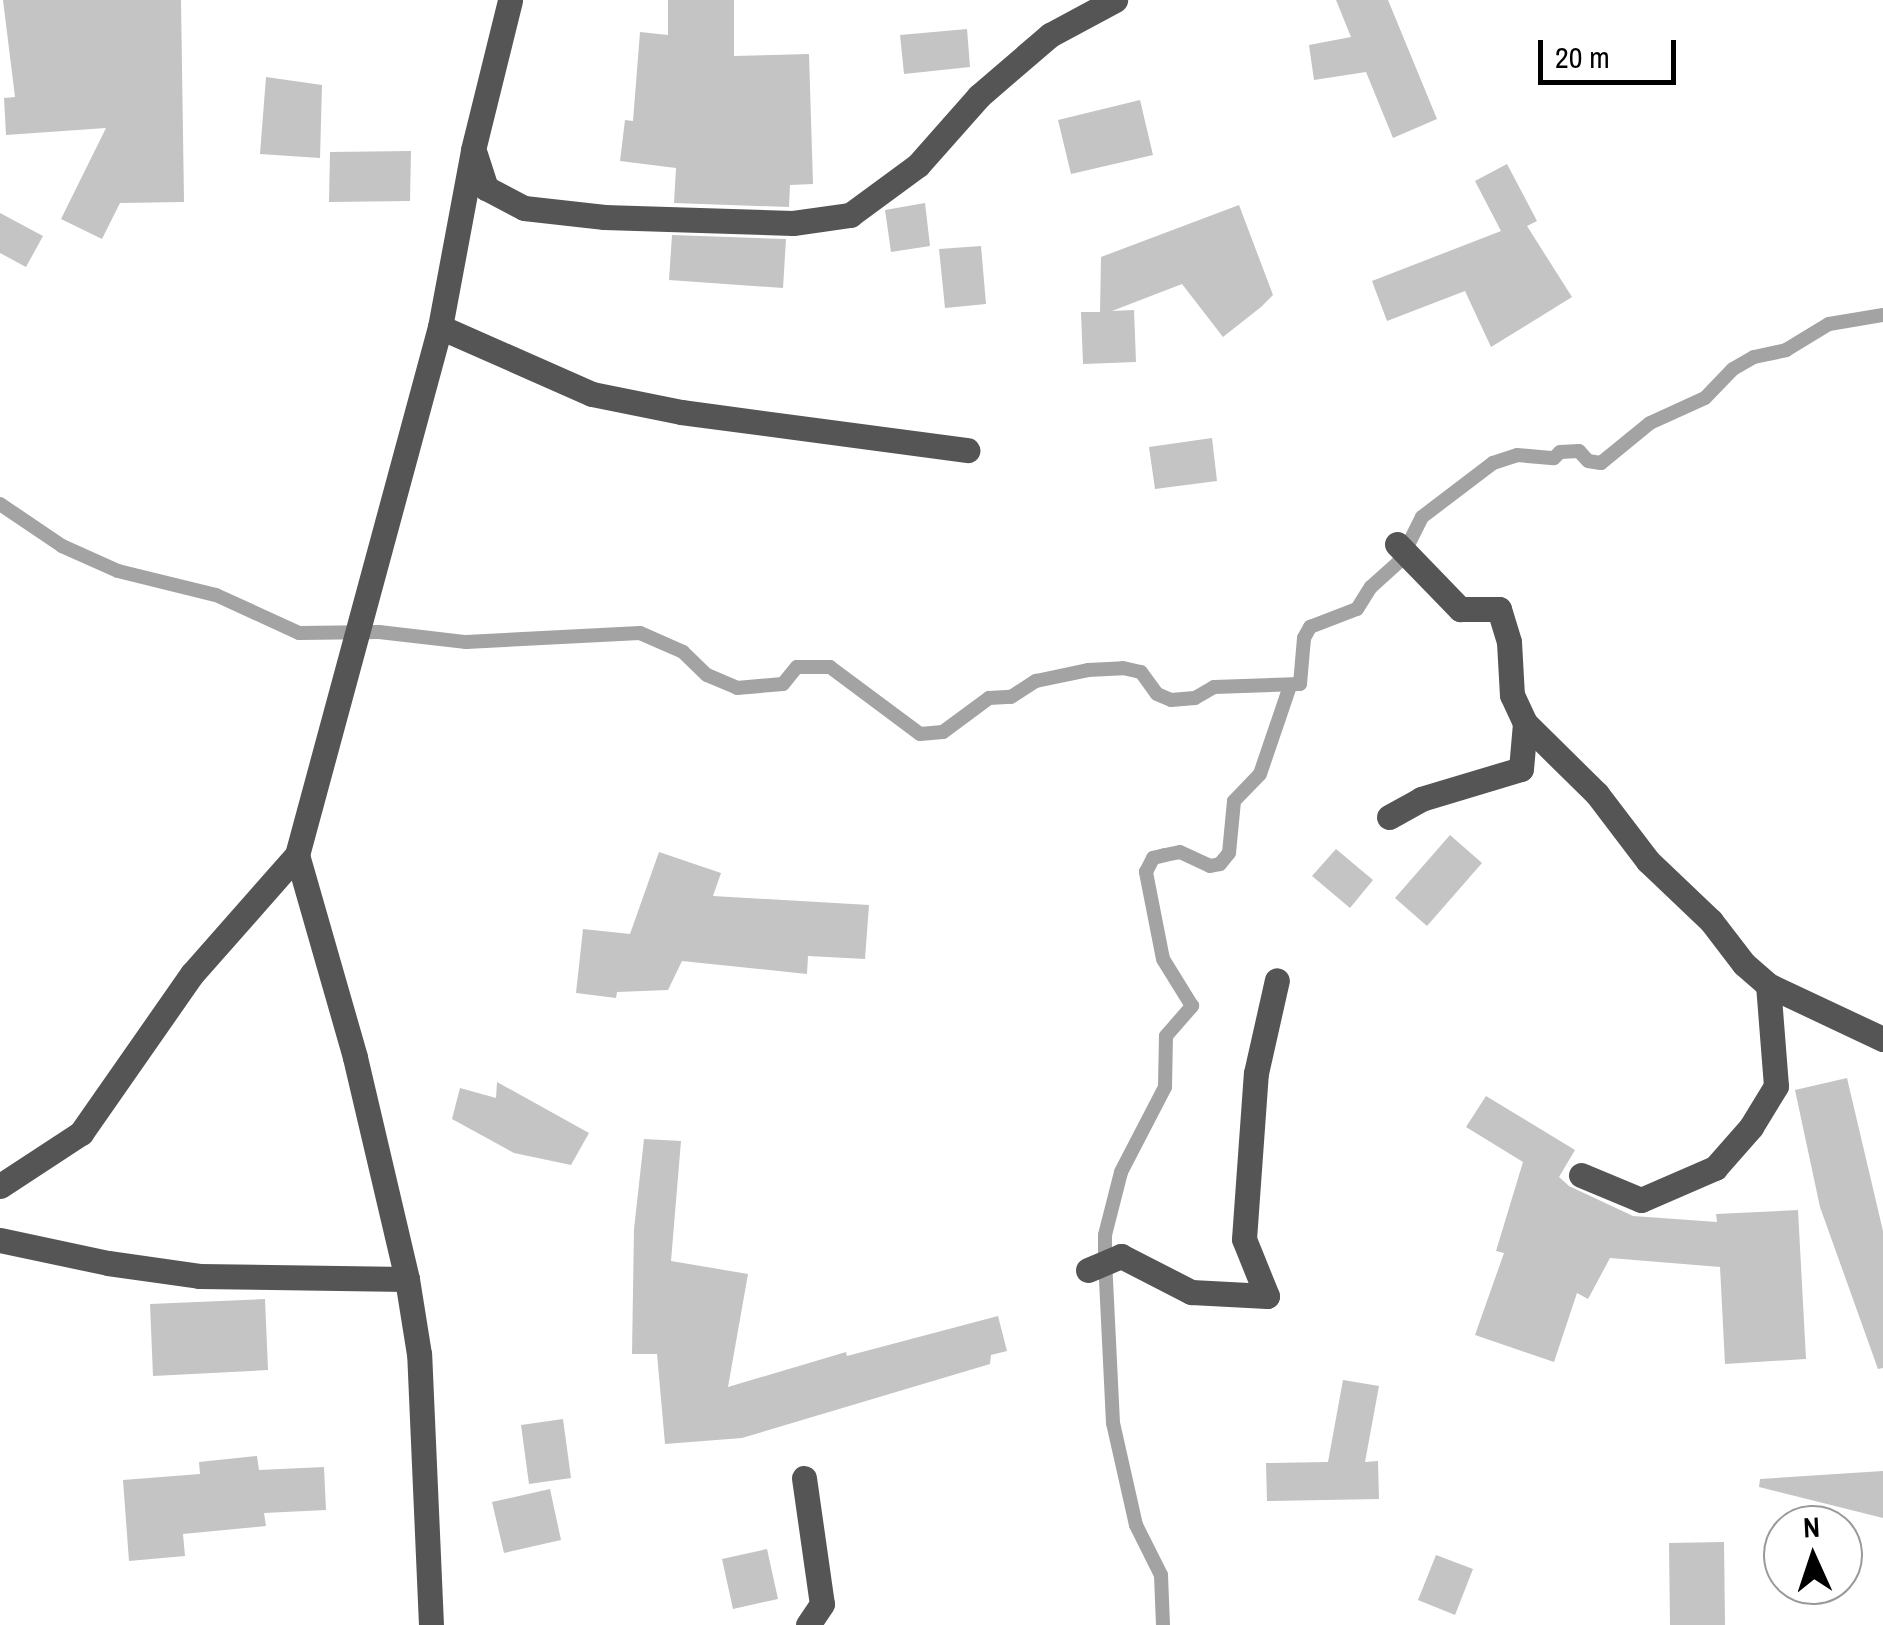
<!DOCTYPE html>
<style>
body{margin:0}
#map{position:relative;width:1883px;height:1625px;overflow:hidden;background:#fff;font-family:"Archivo Narrow",sans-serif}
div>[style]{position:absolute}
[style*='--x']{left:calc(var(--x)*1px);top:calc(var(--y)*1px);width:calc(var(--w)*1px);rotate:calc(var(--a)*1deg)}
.stream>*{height:14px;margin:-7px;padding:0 7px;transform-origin:7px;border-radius:7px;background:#a3a3a3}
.building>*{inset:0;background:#c4c4c4}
.minor>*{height:25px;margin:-12.5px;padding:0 12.5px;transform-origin:12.5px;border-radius:12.5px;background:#555}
span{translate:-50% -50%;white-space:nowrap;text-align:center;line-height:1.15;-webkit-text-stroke:8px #fff;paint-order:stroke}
.north{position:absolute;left:1763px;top:1505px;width:100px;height:100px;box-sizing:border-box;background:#fff;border:2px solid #999;border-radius:50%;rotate:357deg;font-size:28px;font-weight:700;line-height:40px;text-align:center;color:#000}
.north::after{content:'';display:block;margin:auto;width:35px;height:45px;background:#000;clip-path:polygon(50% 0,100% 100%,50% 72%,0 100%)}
.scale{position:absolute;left:1538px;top:40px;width:138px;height:45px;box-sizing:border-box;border:5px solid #000;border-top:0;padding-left:12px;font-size:30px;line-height:35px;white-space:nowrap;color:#000;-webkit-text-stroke:8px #fff;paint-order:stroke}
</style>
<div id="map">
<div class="stream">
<div style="--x:0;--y:504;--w:75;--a:34.1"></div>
<div style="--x:62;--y:546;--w:61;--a:24.1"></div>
<div style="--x:118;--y:571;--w:101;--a:13.8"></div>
<div style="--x:216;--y:595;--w:91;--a:24.6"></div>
<div style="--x:299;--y:633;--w:80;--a:-0.7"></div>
<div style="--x:379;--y:632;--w:88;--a:6.6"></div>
<div style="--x:466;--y:642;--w:174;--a:-3"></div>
<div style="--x:640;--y:633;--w:47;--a:23.8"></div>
<div style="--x:683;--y:652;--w:33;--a:44"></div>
<div style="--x:707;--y:675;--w:33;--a:23"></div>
<div style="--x:737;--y:688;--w:46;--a:-5"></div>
<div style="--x:783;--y:684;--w:22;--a:-51"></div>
<div style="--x:797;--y:667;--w:33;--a:0"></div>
<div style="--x:830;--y:667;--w:112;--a:36.7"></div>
<div style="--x:920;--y:734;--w:23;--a:-5"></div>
<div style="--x:943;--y:732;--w:57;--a:-36.5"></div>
<div style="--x:989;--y:698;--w:22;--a:-3"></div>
<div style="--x:1011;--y:697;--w:30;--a:-33"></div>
<div style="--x:1036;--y:681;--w:53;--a:-11.9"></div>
<div style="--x:1088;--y:670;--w:35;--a:-3"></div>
<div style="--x:1123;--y:668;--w:18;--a:13"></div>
<div style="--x:1141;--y:672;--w:27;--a:54"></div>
<div style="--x:1157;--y:694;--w:15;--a:23"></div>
<div style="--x:1171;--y:700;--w:24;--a:-5"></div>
<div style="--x:1195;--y:698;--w:22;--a:-30"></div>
<div style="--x:1214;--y:687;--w:86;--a:-2"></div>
<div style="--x:1300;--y:684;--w:46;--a:-85"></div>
<div style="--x:1304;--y:638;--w:13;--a:-61"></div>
<div style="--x:1310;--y:627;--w:50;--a:-21"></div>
<div style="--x:1357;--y:609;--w:26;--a:-58"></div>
<div style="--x:1371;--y:587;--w:39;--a:-42"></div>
<div style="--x:1400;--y:561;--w:49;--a:-63.4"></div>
<div style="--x:1422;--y:517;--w:89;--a:-37.3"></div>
<div style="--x:1493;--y:463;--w:25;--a:-18"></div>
<div style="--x:1517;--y:455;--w:37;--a:5"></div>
<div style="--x:1554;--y:458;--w:8;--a:-45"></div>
<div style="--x:1560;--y:452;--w:19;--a:-3"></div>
<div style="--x:1579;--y:451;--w:13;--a:48"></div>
<div style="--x:1588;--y:461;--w:13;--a:9"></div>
<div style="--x:1601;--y:463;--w:63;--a:-39.2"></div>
<div style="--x:1650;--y:423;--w:60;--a:-24.4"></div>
<div style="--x:1705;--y:398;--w:40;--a:-46"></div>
<div style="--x:1733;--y:369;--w:24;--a:-30"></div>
<div style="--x:1754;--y:357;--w:33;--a:-12"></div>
<div style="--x:1786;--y:350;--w:50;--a:-31.2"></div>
<div style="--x:1829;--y:324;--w:55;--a:-9.5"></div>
<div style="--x:1163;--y:1625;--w:50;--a:-92.3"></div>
<div style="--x:1161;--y:1575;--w:56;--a:-116.6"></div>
<div style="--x:1136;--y:1525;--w:105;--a:-102.7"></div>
<div style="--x:1113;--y:1423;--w:164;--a:-92.8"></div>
<div style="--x:1105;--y:1259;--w:24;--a:-90"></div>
<div style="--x:1105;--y:1235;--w:65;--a:-75.7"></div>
<div style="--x:1121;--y:1172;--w:96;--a:-62.6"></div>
<div style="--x:1165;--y:1087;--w:51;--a:-88.9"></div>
<div style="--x:1166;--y:1036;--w:40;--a:-49"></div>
<div style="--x:1192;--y:1006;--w:55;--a:-121.7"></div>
<div style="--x:1163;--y:959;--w:89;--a:-101.1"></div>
<div style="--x:1146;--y:872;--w:16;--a:-63"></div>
<div style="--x:1153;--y:858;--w:12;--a:-14"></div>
<div style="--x:1165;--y:855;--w:15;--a:-11"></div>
<div style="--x:1180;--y:852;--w:33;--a:25"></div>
<div style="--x:1210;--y:866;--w:10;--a:-11"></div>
<div style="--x:1220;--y:864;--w:14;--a:-51"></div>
<div style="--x:1229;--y:853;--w:52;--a:-84.5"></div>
<div style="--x:1234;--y:801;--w:37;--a:-46"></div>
<div style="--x:1260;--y:774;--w:93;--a:-71.2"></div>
</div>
<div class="building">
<div style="clip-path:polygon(3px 0,181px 0,184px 202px,120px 203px,102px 239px,61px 219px,106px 128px,6px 135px,4px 98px,15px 97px)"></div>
<div style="clip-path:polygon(668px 0,734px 0,734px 56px,809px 54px,813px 184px,790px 185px,789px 207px,674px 203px,676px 168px,620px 161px,625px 120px,633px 121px,640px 32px,668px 35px)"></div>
<div style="clip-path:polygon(1336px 0,1388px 0,1437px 119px,1393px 138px,1366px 72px,1314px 80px,1309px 45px,1351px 37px)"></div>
<div style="clip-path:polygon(967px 29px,970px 67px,904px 74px,900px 35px)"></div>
<div style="clip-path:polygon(266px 77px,322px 85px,320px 158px,260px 154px)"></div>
<div style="clip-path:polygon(1140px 100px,1153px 155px,1071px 174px,1058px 120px)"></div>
<div style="clip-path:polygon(411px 151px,410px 201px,329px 202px,330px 152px)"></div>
<div style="clip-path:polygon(1507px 164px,1537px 221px,1527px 226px,1572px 297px,1491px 347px,1465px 291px,1387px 321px,1372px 281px,1501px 231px,1475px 181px)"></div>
<div style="clip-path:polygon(925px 203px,930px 246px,891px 252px,885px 210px)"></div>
<div style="clip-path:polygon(1239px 205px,1273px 295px,1261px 307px,1223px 337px,1182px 284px,1112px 311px,1134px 310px,1136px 362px,1083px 364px,1081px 312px,1100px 312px,1101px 257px)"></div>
<div style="clip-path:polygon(0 213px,43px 236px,26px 267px,0 253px)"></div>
<div style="clip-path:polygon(672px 235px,786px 239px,783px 288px,669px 280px)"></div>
<div style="clip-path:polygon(981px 246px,986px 304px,945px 308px,939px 249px)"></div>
<div style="clip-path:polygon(1212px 438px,1217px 481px,1155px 489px,1149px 447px)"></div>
<div style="clip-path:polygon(1450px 835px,1482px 863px,1427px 926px,1395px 898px)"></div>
<div style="clip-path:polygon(1336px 849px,1373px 880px,1350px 908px,1312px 876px)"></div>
<div style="clip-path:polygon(659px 852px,721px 873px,713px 896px,869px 905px,865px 959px,808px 956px,807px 974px,682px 961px,668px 990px,617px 992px,616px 998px,576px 993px,583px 929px,630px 934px)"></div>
<div style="clip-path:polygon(1847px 1078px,1883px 1231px,1883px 1368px,1878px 1369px,1820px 1207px,1795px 1090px)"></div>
<div style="clip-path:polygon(497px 1082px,589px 1133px,571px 1165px,514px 1153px,452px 1119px,460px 1088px,496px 1098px)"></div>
<div style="clip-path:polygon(1486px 1096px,1575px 1150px,1559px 1177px,1569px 1186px,1633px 1216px,1717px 1222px,1716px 1214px,1798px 1210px,1806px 1359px,1725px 1364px,1720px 1267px,1610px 1258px,1588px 1299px,1577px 1293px,1554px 1362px,1475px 1335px,1504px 1253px,1496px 1251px,1523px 1162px,1466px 1127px)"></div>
<div style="clip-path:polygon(644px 1139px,681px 1141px,671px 1261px,748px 1274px,728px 1387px,846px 1352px,847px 1356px,998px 1316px,1007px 1351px,991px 1355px,990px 1364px,742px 1438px,665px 1444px,657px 1354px,632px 1354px,634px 1229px)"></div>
<div style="clip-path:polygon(265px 1299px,268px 1370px,153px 1376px,150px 1304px)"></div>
<div style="clip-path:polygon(1343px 1380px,1379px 1386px,1365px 1462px,1378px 1461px,1379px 1499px,1267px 1501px,1266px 1463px,1328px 1462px)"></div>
<div style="clip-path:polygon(563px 1419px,571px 1478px,529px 1484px,521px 1425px)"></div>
<div style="clip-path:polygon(257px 1456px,259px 1470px,324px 1467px,326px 1510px,264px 1513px,266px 1526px,183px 1534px,185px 1556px,129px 1561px,123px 1480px,200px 1474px,199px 1462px)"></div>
<div style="clip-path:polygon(1883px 1471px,1883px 1518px,1759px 1487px,1760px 1479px)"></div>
<div style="clip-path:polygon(550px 1489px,561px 1540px,504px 1553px,492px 1502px)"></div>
<div style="clip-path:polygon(1724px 1542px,1725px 1625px,1670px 1625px,1669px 1543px)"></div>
<div style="clip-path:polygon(767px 1549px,778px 1599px,733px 1609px,722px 1559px)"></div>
<div style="clip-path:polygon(1436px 1555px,1473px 1569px,1455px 1615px,1418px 1600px)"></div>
</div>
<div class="minor">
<div style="--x:475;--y:154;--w:36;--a:72"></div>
<div style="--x:486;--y:188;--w:43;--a:27.8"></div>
<div style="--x:524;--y:208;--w:81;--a:6.4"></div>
<div style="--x:604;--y:217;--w:189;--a:1.8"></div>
<div style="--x:793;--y:223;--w:58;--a:-8"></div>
<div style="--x:850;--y:215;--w:84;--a:-36.3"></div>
<div style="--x:918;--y:165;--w:92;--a:-48.5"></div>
<div style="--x:979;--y:96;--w:94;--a:-40.7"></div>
<div style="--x:1050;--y:35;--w:74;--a:-28.3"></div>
<div style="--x:440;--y:327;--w:166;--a:23.8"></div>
<div style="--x:592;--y:394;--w:91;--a:11.4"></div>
<div style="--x:681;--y:412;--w:289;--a:7.6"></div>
<div style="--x:1397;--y:544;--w:91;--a:45.9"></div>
<div style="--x:1460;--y:609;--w:39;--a:0"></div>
<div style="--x:1499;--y:609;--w:34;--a:73"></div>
<div style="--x:1509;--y:642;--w:53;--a:86.8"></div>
<div style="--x:1512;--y:695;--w:31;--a:65"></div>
<div style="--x:1525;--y:723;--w:101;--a:44.6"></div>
<div style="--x:1597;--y:794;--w:84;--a:52.7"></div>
<div style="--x:1648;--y:861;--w:87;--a:43.6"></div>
<div style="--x:1711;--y:921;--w:54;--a:52.5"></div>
<div style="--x:1744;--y:964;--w:32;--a:41"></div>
<div style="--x:1768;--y:985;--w:127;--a:25.2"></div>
<div style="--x:1389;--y:817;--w:37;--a:-29"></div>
<div style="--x:1421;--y:799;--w:104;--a:-16.7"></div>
<div style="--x:1521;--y:769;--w:46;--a:-85"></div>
<div style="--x:1581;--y:1175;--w:65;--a:22.6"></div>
<div style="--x:1641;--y:1200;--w:81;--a:-23.4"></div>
<div style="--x:1715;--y:1168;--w:55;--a:-48.7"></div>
<div style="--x:1751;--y:1127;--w:48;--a:-58.6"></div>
<div style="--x:1776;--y:1086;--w:101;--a:-94.5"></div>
<div style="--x:0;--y:1186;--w:97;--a:-33.2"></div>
<div style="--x:81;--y:1133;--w:194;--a:-55.1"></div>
<div style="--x:192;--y:974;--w:159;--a:-48.6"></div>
<div style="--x:0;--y:1240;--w:110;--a:12"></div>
<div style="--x:108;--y:1263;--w:92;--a:8.1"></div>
<div style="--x:199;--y:1276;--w:208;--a:0.8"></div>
<div style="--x:1088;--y:1270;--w:36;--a:-23"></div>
<div style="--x:1121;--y:1256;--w:79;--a:27.2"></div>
<div style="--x:1191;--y:1292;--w:76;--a:3"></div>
<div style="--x:1267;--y:1296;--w:61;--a:-112"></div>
<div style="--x:1244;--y:1239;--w:166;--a:-85.9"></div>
<div style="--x:1256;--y:1073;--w:95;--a:-77.3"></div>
<div style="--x:804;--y:1478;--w:127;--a:81.9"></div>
<div style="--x:822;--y:1604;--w:25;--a:124"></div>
<div style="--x:431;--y:1625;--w:271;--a:-92.5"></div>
<div style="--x:419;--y:1354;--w:76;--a:-99.1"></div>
<div style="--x:407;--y:1279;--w:228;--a:-103.2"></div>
<div style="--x:355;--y:1057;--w:210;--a:-106"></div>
<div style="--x:297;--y:855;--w:547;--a:-74.85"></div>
<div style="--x:440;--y:327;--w:180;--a:-79.4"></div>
<div style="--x:473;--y:150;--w:154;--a:-76.1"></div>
</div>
<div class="north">N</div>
<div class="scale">20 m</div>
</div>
